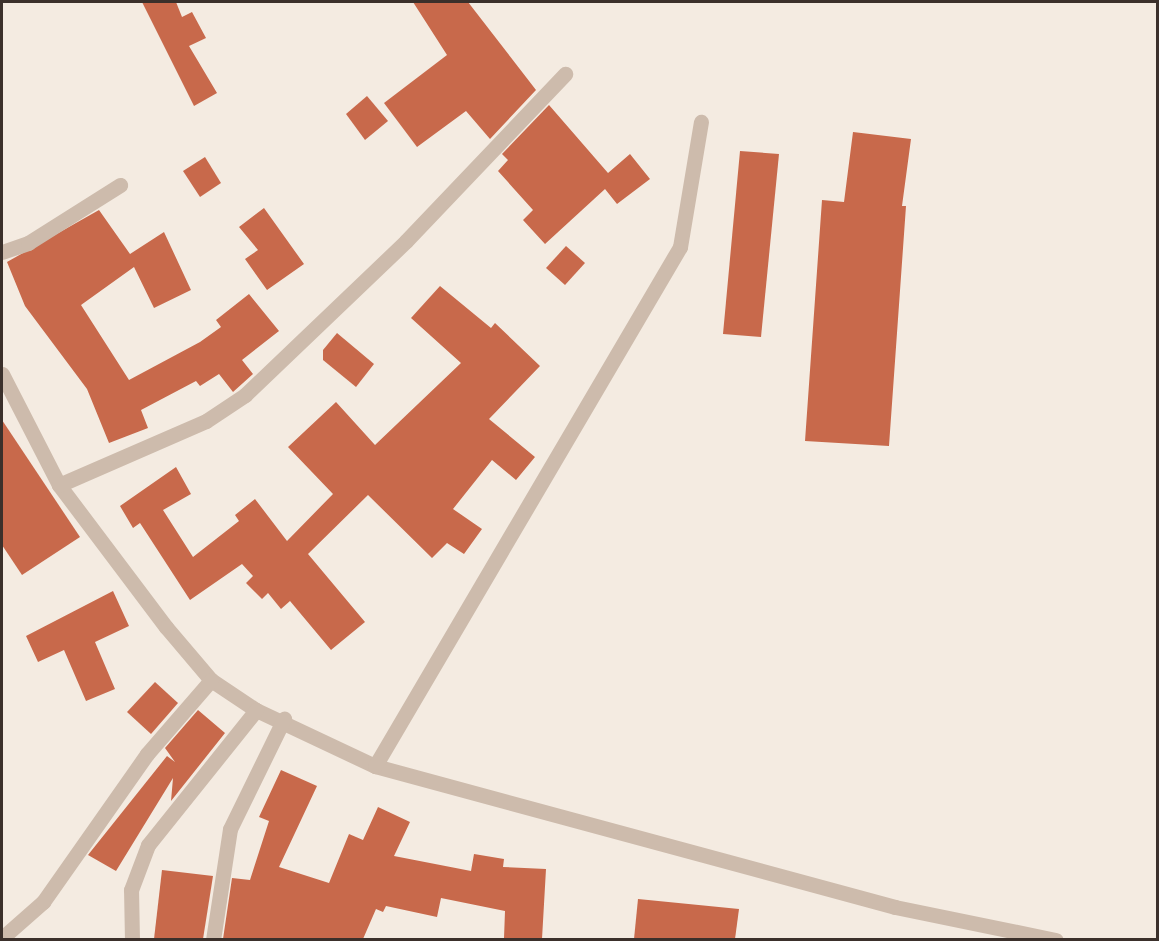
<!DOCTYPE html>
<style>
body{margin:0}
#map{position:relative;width:1159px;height:941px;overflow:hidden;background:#f4ebe1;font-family:"Asap Condensed",sans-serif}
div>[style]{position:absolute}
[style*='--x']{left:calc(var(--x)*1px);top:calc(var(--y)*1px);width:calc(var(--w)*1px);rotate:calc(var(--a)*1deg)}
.building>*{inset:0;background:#c8694b}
.minor>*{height:15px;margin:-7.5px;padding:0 7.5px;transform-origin:7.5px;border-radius:7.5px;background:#cdbbac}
span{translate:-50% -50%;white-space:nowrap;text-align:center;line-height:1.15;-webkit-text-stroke:4.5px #fbf5ee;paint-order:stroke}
.frame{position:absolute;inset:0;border:3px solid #3b302b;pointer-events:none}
</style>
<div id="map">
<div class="building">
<div style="clip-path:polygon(142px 2px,176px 2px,182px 17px,192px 12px,206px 38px,189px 46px,217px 93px,194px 106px)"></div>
<div style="clip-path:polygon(413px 2px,468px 2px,536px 90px,490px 139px,466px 111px,417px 147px,384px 103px,447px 55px)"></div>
<div style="clip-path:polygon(367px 96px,388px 121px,365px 140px,346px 114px)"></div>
<div style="clip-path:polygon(549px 105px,608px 173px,630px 154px,650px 179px,617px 204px,605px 189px,545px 244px,523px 220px,533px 210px,498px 171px,508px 160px,502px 154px)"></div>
<div style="clip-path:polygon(853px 132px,911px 139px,902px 206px,906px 206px,889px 446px,805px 441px,822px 200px,844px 202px)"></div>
<div style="clip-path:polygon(740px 151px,779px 154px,761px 337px,723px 334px)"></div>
<div style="clip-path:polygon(205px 157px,221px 183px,200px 197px,183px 171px)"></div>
<div style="clip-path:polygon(264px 208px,304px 264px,267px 290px,245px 259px,258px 250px,239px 227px)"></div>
<div style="clip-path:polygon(99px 210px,130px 254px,164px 232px,191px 290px,154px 308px,134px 267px,81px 305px,129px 380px,200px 342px,221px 327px,216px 320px,249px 294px,279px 331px,242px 360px,253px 374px,233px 392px,219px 374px,200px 386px,196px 381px,141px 410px,148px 428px,109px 443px,87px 389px,25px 306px,7px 262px)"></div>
<div style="clip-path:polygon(566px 246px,585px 263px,565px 285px,546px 268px)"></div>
<div style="clip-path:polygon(440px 286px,491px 328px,495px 323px,540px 366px,489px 419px,535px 457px,516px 480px,492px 460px,453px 509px,482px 529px,464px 554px,447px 543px,432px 558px,368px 495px,308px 554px,365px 622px,331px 650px,290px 601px,281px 609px,268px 593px,262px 599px,246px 583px,253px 576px,242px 564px,190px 600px,140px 523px,133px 528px,120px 506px,176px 467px,191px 494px,163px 510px,193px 557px,239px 521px,235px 515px,255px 499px,287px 541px,333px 494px,288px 447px,336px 402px,375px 445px,461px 363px,411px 318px)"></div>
<div style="clip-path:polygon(337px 333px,374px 364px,356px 387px,323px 360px,323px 350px)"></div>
<div style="clip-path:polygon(2px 420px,80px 537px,22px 575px,2px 545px)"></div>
<div style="clip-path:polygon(113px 591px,129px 626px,95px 642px,115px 689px,86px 701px,64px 650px,38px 662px,26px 636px)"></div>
<div style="clip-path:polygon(155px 682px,178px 703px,151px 734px,127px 712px)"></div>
<div style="clip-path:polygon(198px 710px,225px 733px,171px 801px,173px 778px,116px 871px,88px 855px,167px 756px,175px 762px,165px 748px)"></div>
<div style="clip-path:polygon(281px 770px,317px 786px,279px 867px,329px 883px,349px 834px,363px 840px,378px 807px,410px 822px,394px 856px,471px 871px,474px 854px,504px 859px,503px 867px,546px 869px,542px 939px,504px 938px,505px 911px,441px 898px,437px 917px,386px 906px,383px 912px,376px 909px,363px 939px,223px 939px,232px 878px,250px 880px,269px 821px,259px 817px)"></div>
<div style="clip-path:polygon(162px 870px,213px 876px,203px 939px,154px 939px)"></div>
<div style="clip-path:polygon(638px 899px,739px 909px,735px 939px,634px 939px)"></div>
</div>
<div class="minor">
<div style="--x:2;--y:252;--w:28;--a:-19"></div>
<div style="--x:28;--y:243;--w:109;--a:-32.2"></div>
<div style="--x:2;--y:374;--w:125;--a:62.8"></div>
<div style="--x:59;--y:485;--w:178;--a:53"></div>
<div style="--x:166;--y:627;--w:70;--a:49.7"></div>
<div style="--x:211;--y:680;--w:54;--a:33.7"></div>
<div style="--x:256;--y:710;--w:132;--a:25.2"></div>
<div style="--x:375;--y:766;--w:539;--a:15.17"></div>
<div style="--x:895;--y:907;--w:164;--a:11.6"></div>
<div style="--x:59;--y:485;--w:160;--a:-23.5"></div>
<div style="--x:206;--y:421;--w:47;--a:-33.7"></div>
<div style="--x:245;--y:395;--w:223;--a:-43.7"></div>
<div style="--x:406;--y:241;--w:231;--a:-46.4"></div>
<div style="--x:375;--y:766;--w:602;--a:-59.56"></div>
<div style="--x:680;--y:247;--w:127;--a:-80.5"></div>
<div style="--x:2;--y:938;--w:55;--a:-41.3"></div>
<div style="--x:43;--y:902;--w:181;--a:-54.9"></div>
<div style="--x:147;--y:754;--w:98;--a:-49.1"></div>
<div style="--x:132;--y:940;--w:50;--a:-91.1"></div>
<div style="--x:131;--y:890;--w:48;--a:-69.3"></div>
<div style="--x:148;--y:845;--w:173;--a:-51.3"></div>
<div style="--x:213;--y:940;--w:112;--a:-81.3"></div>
<div style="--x:230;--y:829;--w:123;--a:-63.9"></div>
</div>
<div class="frame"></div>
</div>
